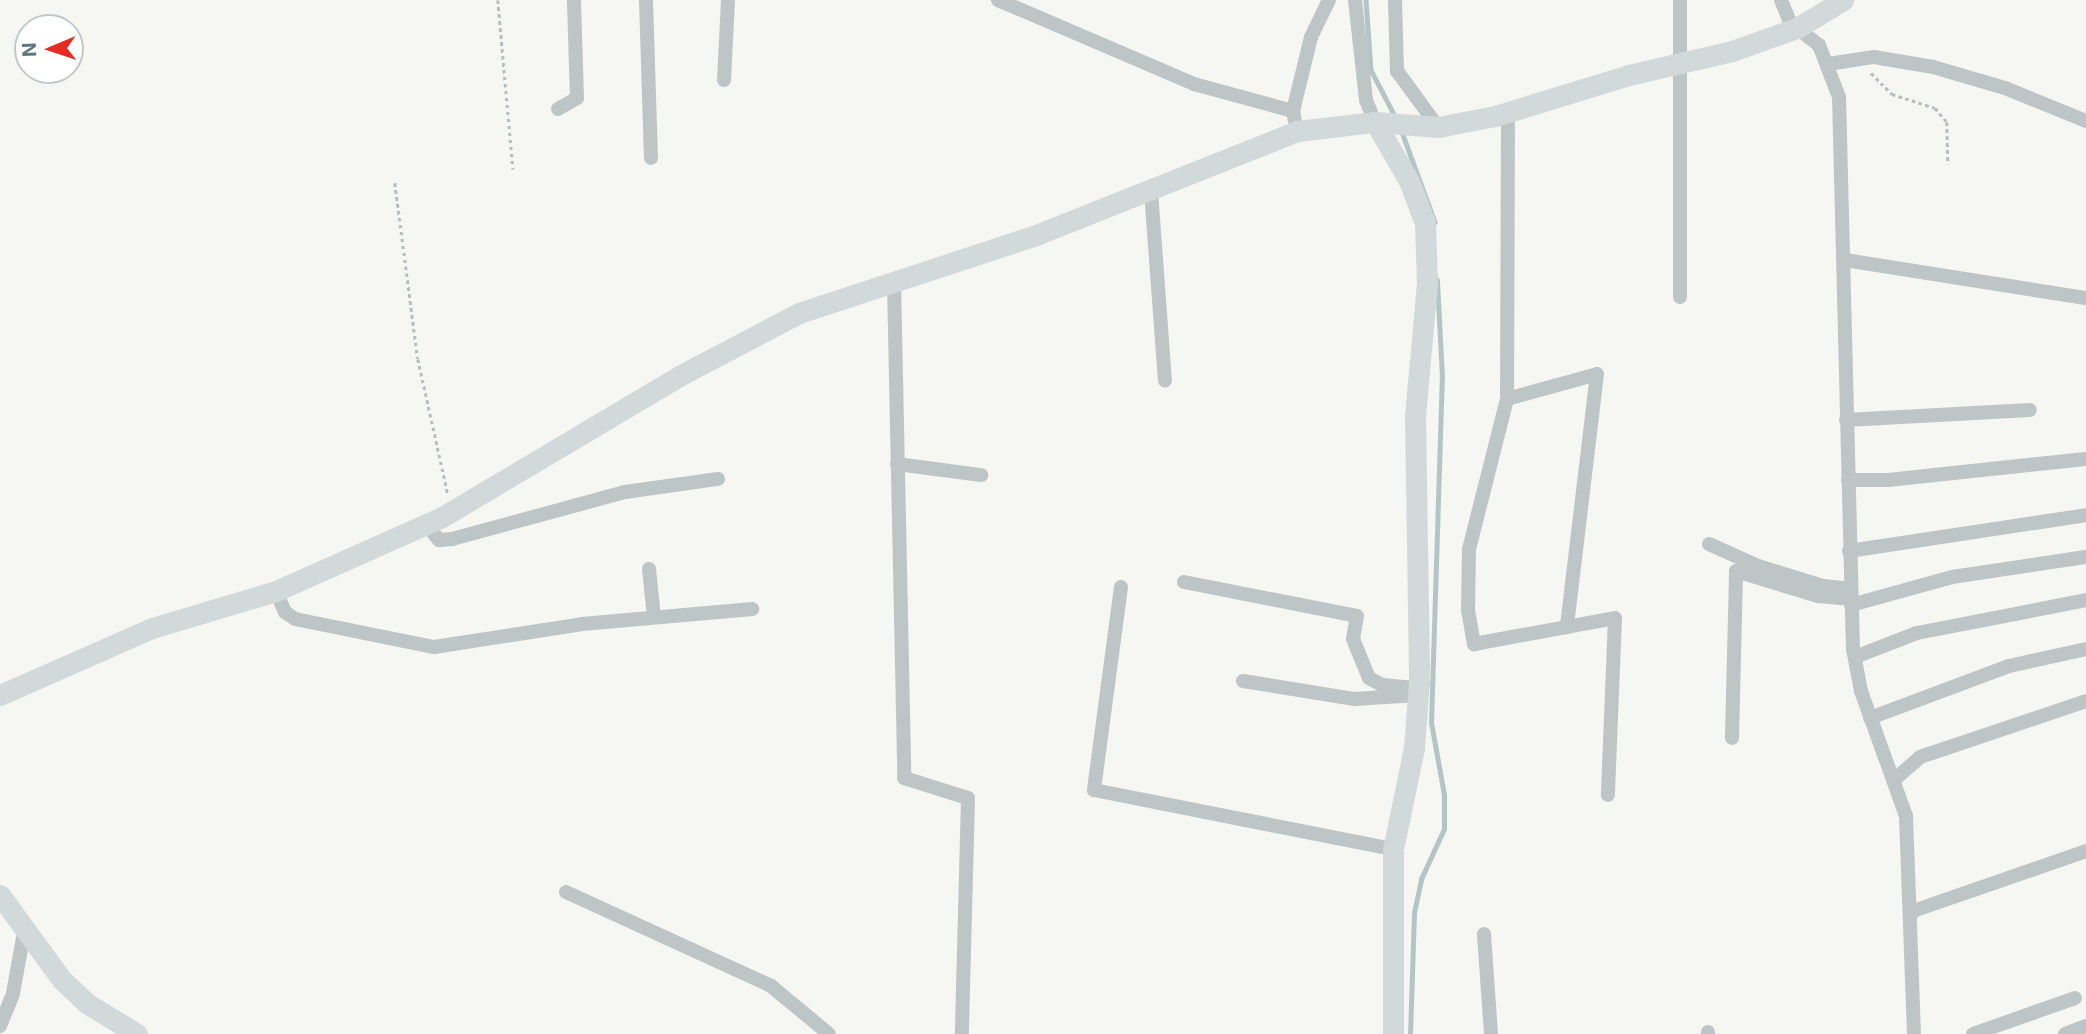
<!DOCTYPE html>
<style>
body{margin:0}
#map{position:relative;width:2086px;height:1034px;overflow:hidden;background:#f6f6f2;font-family:Inter,sans-serif}
div>[style]{position:absolute}
[style*='--x']{left:calc(var(--x)*1px);top:calc(var(--y)*1px);width:calc(var(--w)*1px);rotate:calc(var(--a)*1deg)}
.stream>*{height:4.5px;margin:-2.25px;padding:0 2.25px;transform-origin:2.25px;border-radius:2.25px;background:#b4c5c6}
.path>*{height:2.5px;margin-top:-1.25px;transform-origin:0;background:repeating-linear-gradient(90deg,#b8bdbe 0 3.5px,transparent 0 7px)}
.street>*{height:14px;margin:-7px;padding:0 7px;transform-origin:7px;border-radius:7px;background:#bec5c7}
.secondary>*{height:21px;margin:-10.5px;padding:0 10.5px;transform-origin:10.5px;border-radius:10.5px;background:#d2d9db}
span{translate:-50% -50%;white-space:nowrap;text-align:center;line-height:1.15;-webkit-text-stroke:7px #fff;paint-order:stroke}
.north{position:absolute;left:14px;top:14px;width:70px;height:70px;box-sizing:border-box;background:#fff;border:2px solid #bfc9cc;border-radius:50%;rotate:268deg;font-size:19px;font-weight:700;line-height:28px;text-align:center;color:#60777f}
.north::after{content:'';display:block;margin:auto;width:24px;height:32px;background:#e82a21;clip-path:polygon(50% 0,100% 100%,50% 72%,0 100%)}
</style>
<div id="map">
<div class="stream">
<div style="--x:1366;--y:0;--w:70;--a:85.9"></div>
<div style="--x:1371;--y:70;--w:54;--a:62.5"></div>
<div style="--x:1402;--y:132;--w:96;--a:69.9"></div>
<div style="--x:1410;--y:1034;--w:121;--a:-88.1"></div>
<div style="--x:1414;--y:913;--w:35;--a:-78"></div>
<div style="--x:1421;--y:879;--w:55;--a:-65.3"></div>
<div style="--x:1444;--y:829;--w:34;--a:-90"></div>
<div style="--x:1444;--y:795;--w:73;--a:-100.2"></div>
<div style="--x:1431;--y:723;--w:346;--a:-88.2"></div>
<div style="--x:1442;--y:377;--w:97;--a:-93"></div>
</div>
<div class="path">
<div style="--x:498;--y:0;--w:170;--a:84.9"></div>
<div style="--x:1871;--y:73;--w:30;--a:45"></div>
<div style="--x:1892;--y:94;--w:45;--a:18"></div>
<div style="--x:1935;--y:108;--w:18;--a:49"></div>
<div style="--x:1947;--y:122;--w:42;--a:88.6"></div>
<div style="--x:395;--y:183;--w:177;--a:82.6"></div>
<div style="--x:418;--y:359;--w:138;--a:77.5"></div>
</div>
<div class="street">
<div style="--x:646;--y:0;--w:158;--a:88.2"></div>
<div style="--x:998;--y:0;--w:213;--a:23.2"></div>
<div style="--x:1194;--y:84;--w:103;--a:15.3"></div>
<div style="--x:1293;--y:111;--w:20;--a:79"></div>
<div style="--x:1355;--y:0;--w:101;--a:83.7"></div>
<div style="--x:1366;--y:100;--w:24;--a:68"></div>
<div style="--x:1395;--y:0;--w:71;--a:88.4"></div>
<div style="--x:1397;--y:71;--w:69;--a:53.8"></div>
<div style="--x:1781;--y:0;--w:31;--a:68"></div>
<div style="--x:1797;--y:28;--w:28;--a:38"></div>
<div style="--x:1819;--y:45;--w:56;--a:69"></div>
<div style="--x:1839;--y:97;--w:552;--a:88.55"></div>
<div style="--x:1853;--y:649;--w:43;--a:79.2"></div>
<div style="--x:1861;--y:691;--w:133;--a:70.2"></div>
<div style="--x:1906;--y:816;--w:218;--a:87.9"></div>
<div style="--x:1828;--y:64;--w:47;--a:-8.7"></div>
<div style="--x:1874;--y:57;--w:60;--a:9.6"></div>
<div style="--x:1933;--y:67;--w:75;--a:16.3"></div>
<div style="--x:2005;--y:88;--w:87;--a:22.2"></div>
<div style="--x:724;--y:80;--w:80;--a:-87.1"></div>
<div style="--x:558;--y:109;--w:22;--a:-30"></div>
<div style="--x:577;--y:98;--w:98;--a:-91.8"></div>
<div style="--x:1293;--y:111;--w:76;--a:-76.3"></div>
<div style="--x:1311;--y:37;--w:41;--a:-64.1"></div>
<div style="--x:1508;--y:112;--w:287;--a:90.2"></div>
<div style="--x:1507;--y:399;--w:155;--a:104.2"></div>
<div style="--x:1469;--y:549;--w:61;--a:90.9"></div>
<div style="--x:1468;--y:610;--w:35;--a:80"></div>
<div style="--x:1474;--y:644;--w:143;--a:-10.4"></div>
<div style="--x:1615;--y:618;--w:177;--a:92.3"></div>
<div style="--x:1151;--y:191;--w:190;--a:85.8"></div>
<div style="--x:1845;--y:260;--w:244;--a:9"></div>
<div style="--x:894;--y:282;--w:496;--a:88.8"></div>
<div style="--x:904;--y:778;--w:67;--a:17.4"></div>
<div style="--x:968;--y:798;--w:236;--a:91.5"></div>
<div style="--x:1680;--y:297;--w:297;--a:-90"></div>
<div style="--x:1507;--y:399;--w:93;--a:-15.5"></div>
<div style="--x:1597;--y:374;--w:255;--a:96.8"></div>
<div style="--x:1846;--y:420;--w:184;--a:-3.1"></div>
<div style="--x:897;--y:464;--w:85;--a:7.5"></div>
<div style="--x:1848;--y:480;--w:40;--a:0"></div>
<div style="--x:1888;--y:480;--w:199;--a:-6.1"></div>
<div style="--x:426;--y:524;--w:21;--a:51"></div>
<div style="--x:439;--y:540;--w:13;--a:-4"></div>
<div style="--x:452;--y:539;--w:179;--a:-15.2"></div>
<div style="--x:625;--y:492;--w:94;--a:-8"></div>
<div style="--x:1709;--y:544;--w:54;--a:24.2"></div>
<div style="--x:1758;--y:566;--w:68;--a:17.1"></div>
<div style="--x:1823;--y:586;--w:27;--a:6"></div>
<div style="--x:1849;--y:551;--w:240;--a:-8.6"></div>
<div style="--x:649;--y:569;--w:48;--a:84.1"></div>
<div style="--x:1184;--y:582;--w:176;--a:11.1"></div>
<div style="--x:1357;--y:616;--w:23;--a:100"></div>
<div style="--x:1353;--y:639;--w:42;--a:67.7"></div>
<div style="--x:1369;--y:678;--w:15;--a:28"></div>
<div style="--x:1382;--y:685;--w:36;--a:5"></div>
<div style="--x:1121;--y:587;--w:205;--a:97.6"></div>
<div style="--x:1094;--y:790;--w:305;--a:11.2"></div>
<div style="--x:276;--y:591;--w:23;--a:67"></div>
<div style="--x:285;--y:612;--w:12;--a:35"></div>
<div style="--x:295;--y:619;--w:142;--a:11.4"></div>
<div style="--x:434;--y:647;--w:150;--a:-8.8"></div>
<div style="--x:582;--y:624;--w:171;--a:-5"></div>
<div style="--x:1851;--y:605;--w:105;--a:-15.5"></div>
<div style="--x:1952;--y:577;--w:135;--a:-8.5"></div>
<div style="--x:1855;--y:657;--w:66;--a:-21.2"></div>
<div style="--x:1917;--y:633;--w:172;--a:-11"></div>
<div style="--x:1243;--y:681;--w:112;--a:9.2"></div>
<div style="--x:1354;--y:699;--w:64;--a:-3.6"></div>
<div style="--x:1870;--y:718;--w:148;--a:-20.5"></div>
<div style="--x:2009;--y:666;--w:79;--a:-12.4"></div>
<div style="--x:1732;--y:738;--w:167;--a:-88.6"></div>
<div style="--x:1736;--y:571;--w:86;--a:17"></div>
<div style="--x:1818;--y:596;--w:32;--a:5"></div>
<div style="--x:1895;--y:779;--w:33;--a:-41"></div>
<div style="--x:1920;--y:757;--w:175;--a:-18.6"></div>
<div style="--x:566;--y:892;--w:226;--a:24.6"></div>
<div style="--x:771;--y:986;--w:75;--a:39.6"></div>
<div style="--x:1910;--y:917;--w:7;--a:-63"></div>
<div style="--x:1913;--y:911;--w:183;--a:-19.1"></div>
<div style="--x:1484;--y:934;--w:100;--a:86"></div>
<div style="--x:0;--y:1026;--w:35;--a:-68"></div>
<div style="--x:13;--y:993;--w:67;--a:-79.7"></div>
<div style="--x:1708;--y:1034;--w:2;--a:-90"></div>
<div style="--x:1973;--y:1034;--w:108;--a:-19.4"></div>
<div style="--x:2065;--y:1034;--w:22;--a:-21"></div>
</div>
<div class="secondary">
<div style="--x:1375;--y:122;--w:68;--a:60"></div>
<div style="--x:1409;--y:181;--w:45;--a:69.1"></div>
<div style="--x:1425;--y:223;--w:61;--a:88.1"></div>
<div style="--x:1427;--y:284;--w:133;--a:95.2"></div>
<div style="--x:1415;--y:416;--w:265;--a:89.1"></div>
<div style="--x:1419;--y:681;--w:67;--a:94.3"></div>
<div style="--x:1414;--y:748;--w:103;--a:101.7"></div>
<div style="--x:1393;--y:849;--w:185;--a:90"></div>
<div style="--x:0;--y:695;--w:166;--a:-23.8"></div>
<div style="--x:152;--y:628;--w:129;--a:-16.6"></div>
<div style="--x:276;--y:591;--w:182;--a:-24"></div>
<div style="--x:442;--y:517;--w:276;--a:-30.7"></div>
<div style="--x:679;--y:376;--w:136;--a:-27.7"></div>
<div style="--x:799;--y:313;--w:250;--a:-18.2"></div>
<div style="--x:1036;--y:235;--w:281;--a:-21.7"></div>
<div style="--x:1297;--y:131;--w:79;--a:-6.6"></div>
<div style="--x:1375;--y:122;--w:63;--a:4.5"></div>
<div style="--x:1438;--y:127;--w:58;--a:-10.9"></div>
<div style="--x:1495;--y:116;--w:140;--a:-17"></div>
<div style="--x:1629;--y:75;--w:106;--a:-13.1"></div>
<div style="--x:1732;--y:51;--w:69;--a:-19.5"></div>
<div style="--x:1797;--y:28;--w:54;--a:-31.3"></div>
<div style="--x:0;--y:895;--w:105;--a:53.9"></div>
<div style="--x:62;--y:980;--w:35;--a:43"></div>
<div style="--x:88;--y:1004;--w:57;--a:31.5"></div>
</div>
<div class="north">N</div>
</div>
